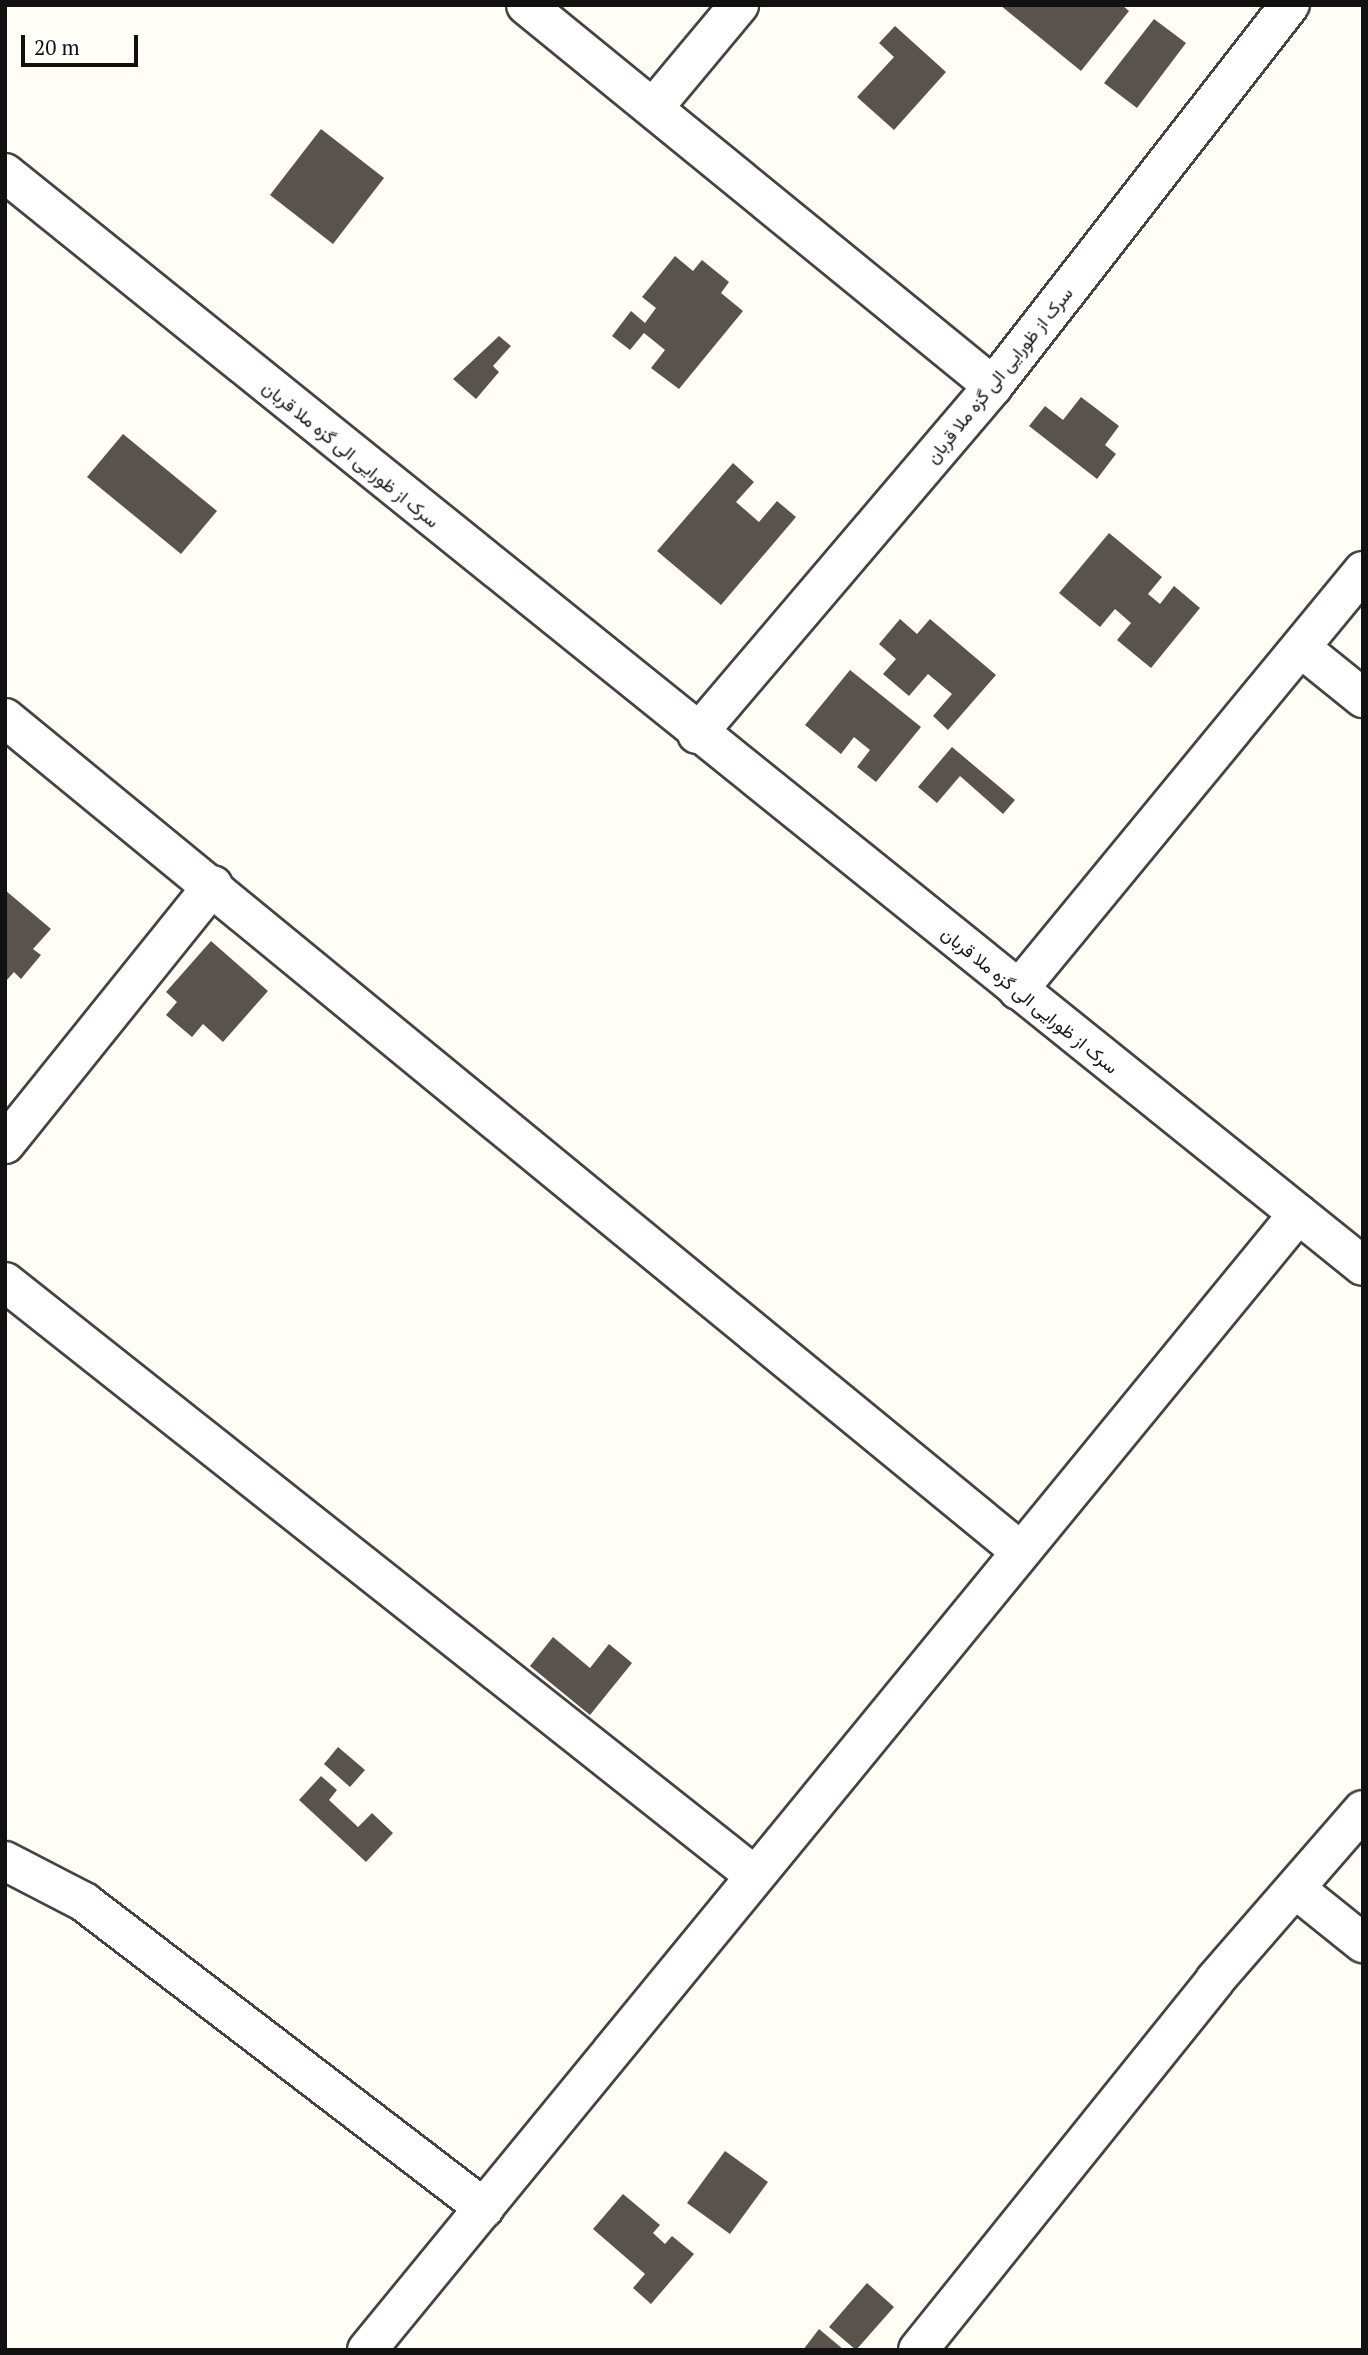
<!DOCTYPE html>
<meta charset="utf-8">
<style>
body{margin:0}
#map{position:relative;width:1368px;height:2355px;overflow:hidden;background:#fffdf5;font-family:"PT Serif",Vazirmatn,serif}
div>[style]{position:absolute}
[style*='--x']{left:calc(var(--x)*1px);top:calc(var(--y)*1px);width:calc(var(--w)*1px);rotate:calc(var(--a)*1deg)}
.building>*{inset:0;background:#5a524d}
.roads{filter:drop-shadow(2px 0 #444) drop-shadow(-2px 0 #444) drop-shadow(0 2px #444) drop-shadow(0 -2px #444)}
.minor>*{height:38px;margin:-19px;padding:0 19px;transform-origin:19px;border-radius:19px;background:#fff}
span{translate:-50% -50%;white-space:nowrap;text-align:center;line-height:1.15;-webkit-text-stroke:7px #fff;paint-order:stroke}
.street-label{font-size:18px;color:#111}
.frame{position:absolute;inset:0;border:7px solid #111;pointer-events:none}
.scale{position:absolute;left:21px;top:35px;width:117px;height:32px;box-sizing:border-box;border:4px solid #111;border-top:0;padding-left:9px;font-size:21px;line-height:24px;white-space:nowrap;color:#111;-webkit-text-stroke:5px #fff;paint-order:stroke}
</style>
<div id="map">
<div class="building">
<div style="clip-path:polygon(1000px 5px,1122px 5px,1129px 11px,1081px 71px)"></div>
<div style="clip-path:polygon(1154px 19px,1186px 43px,1137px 108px,1104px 83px)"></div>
<div style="clip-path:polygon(895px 26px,946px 72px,894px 130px,857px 97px,894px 57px,879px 43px)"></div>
<div style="clip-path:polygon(321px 129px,384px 178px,333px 244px,270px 195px)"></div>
<div style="clip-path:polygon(675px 256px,693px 271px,702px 260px,729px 282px,721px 293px,743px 311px,679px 389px,651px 368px,665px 350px,644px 333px,630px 350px,612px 336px,631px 311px,645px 323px,656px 308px,642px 297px)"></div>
<div style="clip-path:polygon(499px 336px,511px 346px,493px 366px,499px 372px,476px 399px,453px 379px)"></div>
<div style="clip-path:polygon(1081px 397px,1119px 426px,1105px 445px,1116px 454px,1097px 479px,1029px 426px,1045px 406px,1063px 420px)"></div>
<div style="clip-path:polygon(123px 434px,217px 511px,181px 554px,87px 477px)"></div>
<div style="clip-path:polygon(733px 463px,754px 482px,736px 502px,759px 522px,777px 501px,796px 517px,721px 605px,657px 551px)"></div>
<div style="clip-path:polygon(1109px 533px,1162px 577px,1148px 594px,1160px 604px,1174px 586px,1200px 608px,1151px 668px,1117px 640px,1131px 623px,1115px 609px,1100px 627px,1059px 593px)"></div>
<div style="clip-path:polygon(900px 619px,917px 634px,930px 619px,996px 675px,948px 730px,933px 716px,952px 694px,928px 674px,909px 696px,883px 674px,896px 659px,879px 644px)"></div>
<div style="clip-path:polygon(850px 670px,921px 727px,876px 782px,857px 767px,870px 750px,854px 737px,841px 754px,805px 725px)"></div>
<div style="clip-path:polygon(952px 747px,1015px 800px,1003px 814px,960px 776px,937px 803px,918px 787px)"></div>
<div style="clip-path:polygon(5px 890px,51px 929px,33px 949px,41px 955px,21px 979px,14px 972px,5px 982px)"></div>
<div style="clip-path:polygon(211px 941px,268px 991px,223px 1042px,203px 1024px,192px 1037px,166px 1015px,177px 1002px,166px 992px)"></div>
<div style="clip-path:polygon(553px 1637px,590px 1668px,609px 1644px,632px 1663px,590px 1715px,530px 1666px)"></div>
<div style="clip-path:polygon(338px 1747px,365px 1770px,350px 1787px,324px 1764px)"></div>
<div style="clip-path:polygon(321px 1776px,337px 1790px,329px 1800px,358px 1827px,372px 1813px,393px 1833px,366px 1862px,299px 1800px)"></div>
<div style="clip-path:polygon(725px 2151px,768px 2182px,730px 2234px,687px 2203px)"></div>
<div style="clip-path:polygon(623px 2194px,660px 2225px,653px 2233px,665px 2244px,672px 2236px,694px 2254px,651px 2304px,633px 2288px,645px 2274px,593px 2229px)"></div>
<div style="clip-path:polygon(867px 2283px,894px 2307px,856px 2350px,829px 2327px)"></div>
<div style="clip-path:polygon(819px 2329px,844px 2350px,803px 2350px)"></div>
</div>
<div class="roads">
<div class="minor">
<div style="--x:526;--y:5;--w:603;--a:39.21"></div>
<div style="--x:654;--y:107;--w:133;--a:-50.2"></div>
<div style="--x:5;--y:173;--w:1743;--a:38.83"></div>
<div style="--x:1301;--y:648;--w:80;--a:38.9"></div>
<div style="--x:5;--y:718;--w:1312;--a:39.37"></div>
<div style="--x:697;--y:734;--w:457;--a:-49.6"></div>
<div style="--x:993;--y:386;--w:483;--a:-52.1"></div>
<div style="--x:1018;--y:990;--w:543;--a:-50.53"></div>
<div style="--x:5;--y:1144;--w:332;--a:-51.2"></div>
<div style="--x:5;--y:1282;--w:955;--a:38.37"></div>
<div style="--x:5;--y:1861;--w:89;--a:27.4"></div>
<div style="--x:84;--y:1902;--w:504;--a:37.42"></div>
<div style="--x:1297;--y:1890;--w:85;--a:38.8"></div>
<div style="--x:367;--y:2350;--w:1469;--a:-50.66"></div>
<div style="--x:918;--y:2350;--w:474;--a:-51.2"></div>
<div style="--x:1215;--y:1980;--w:225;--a:-49"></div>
</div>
</div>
<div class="street-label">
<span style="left:999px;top:375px;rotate:-51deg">سرک از ظورایی الی گزه ملا قربان</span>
<span style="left:351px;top:454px;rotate:39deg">سرک از ظورایی الی گزه ملا قربان</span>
<span style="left:1030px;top:1000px;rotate:39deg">سرک از ظورایی الی گزه ملا قربان</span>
</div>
<div class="frame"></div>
<div class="scale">20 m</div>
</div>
